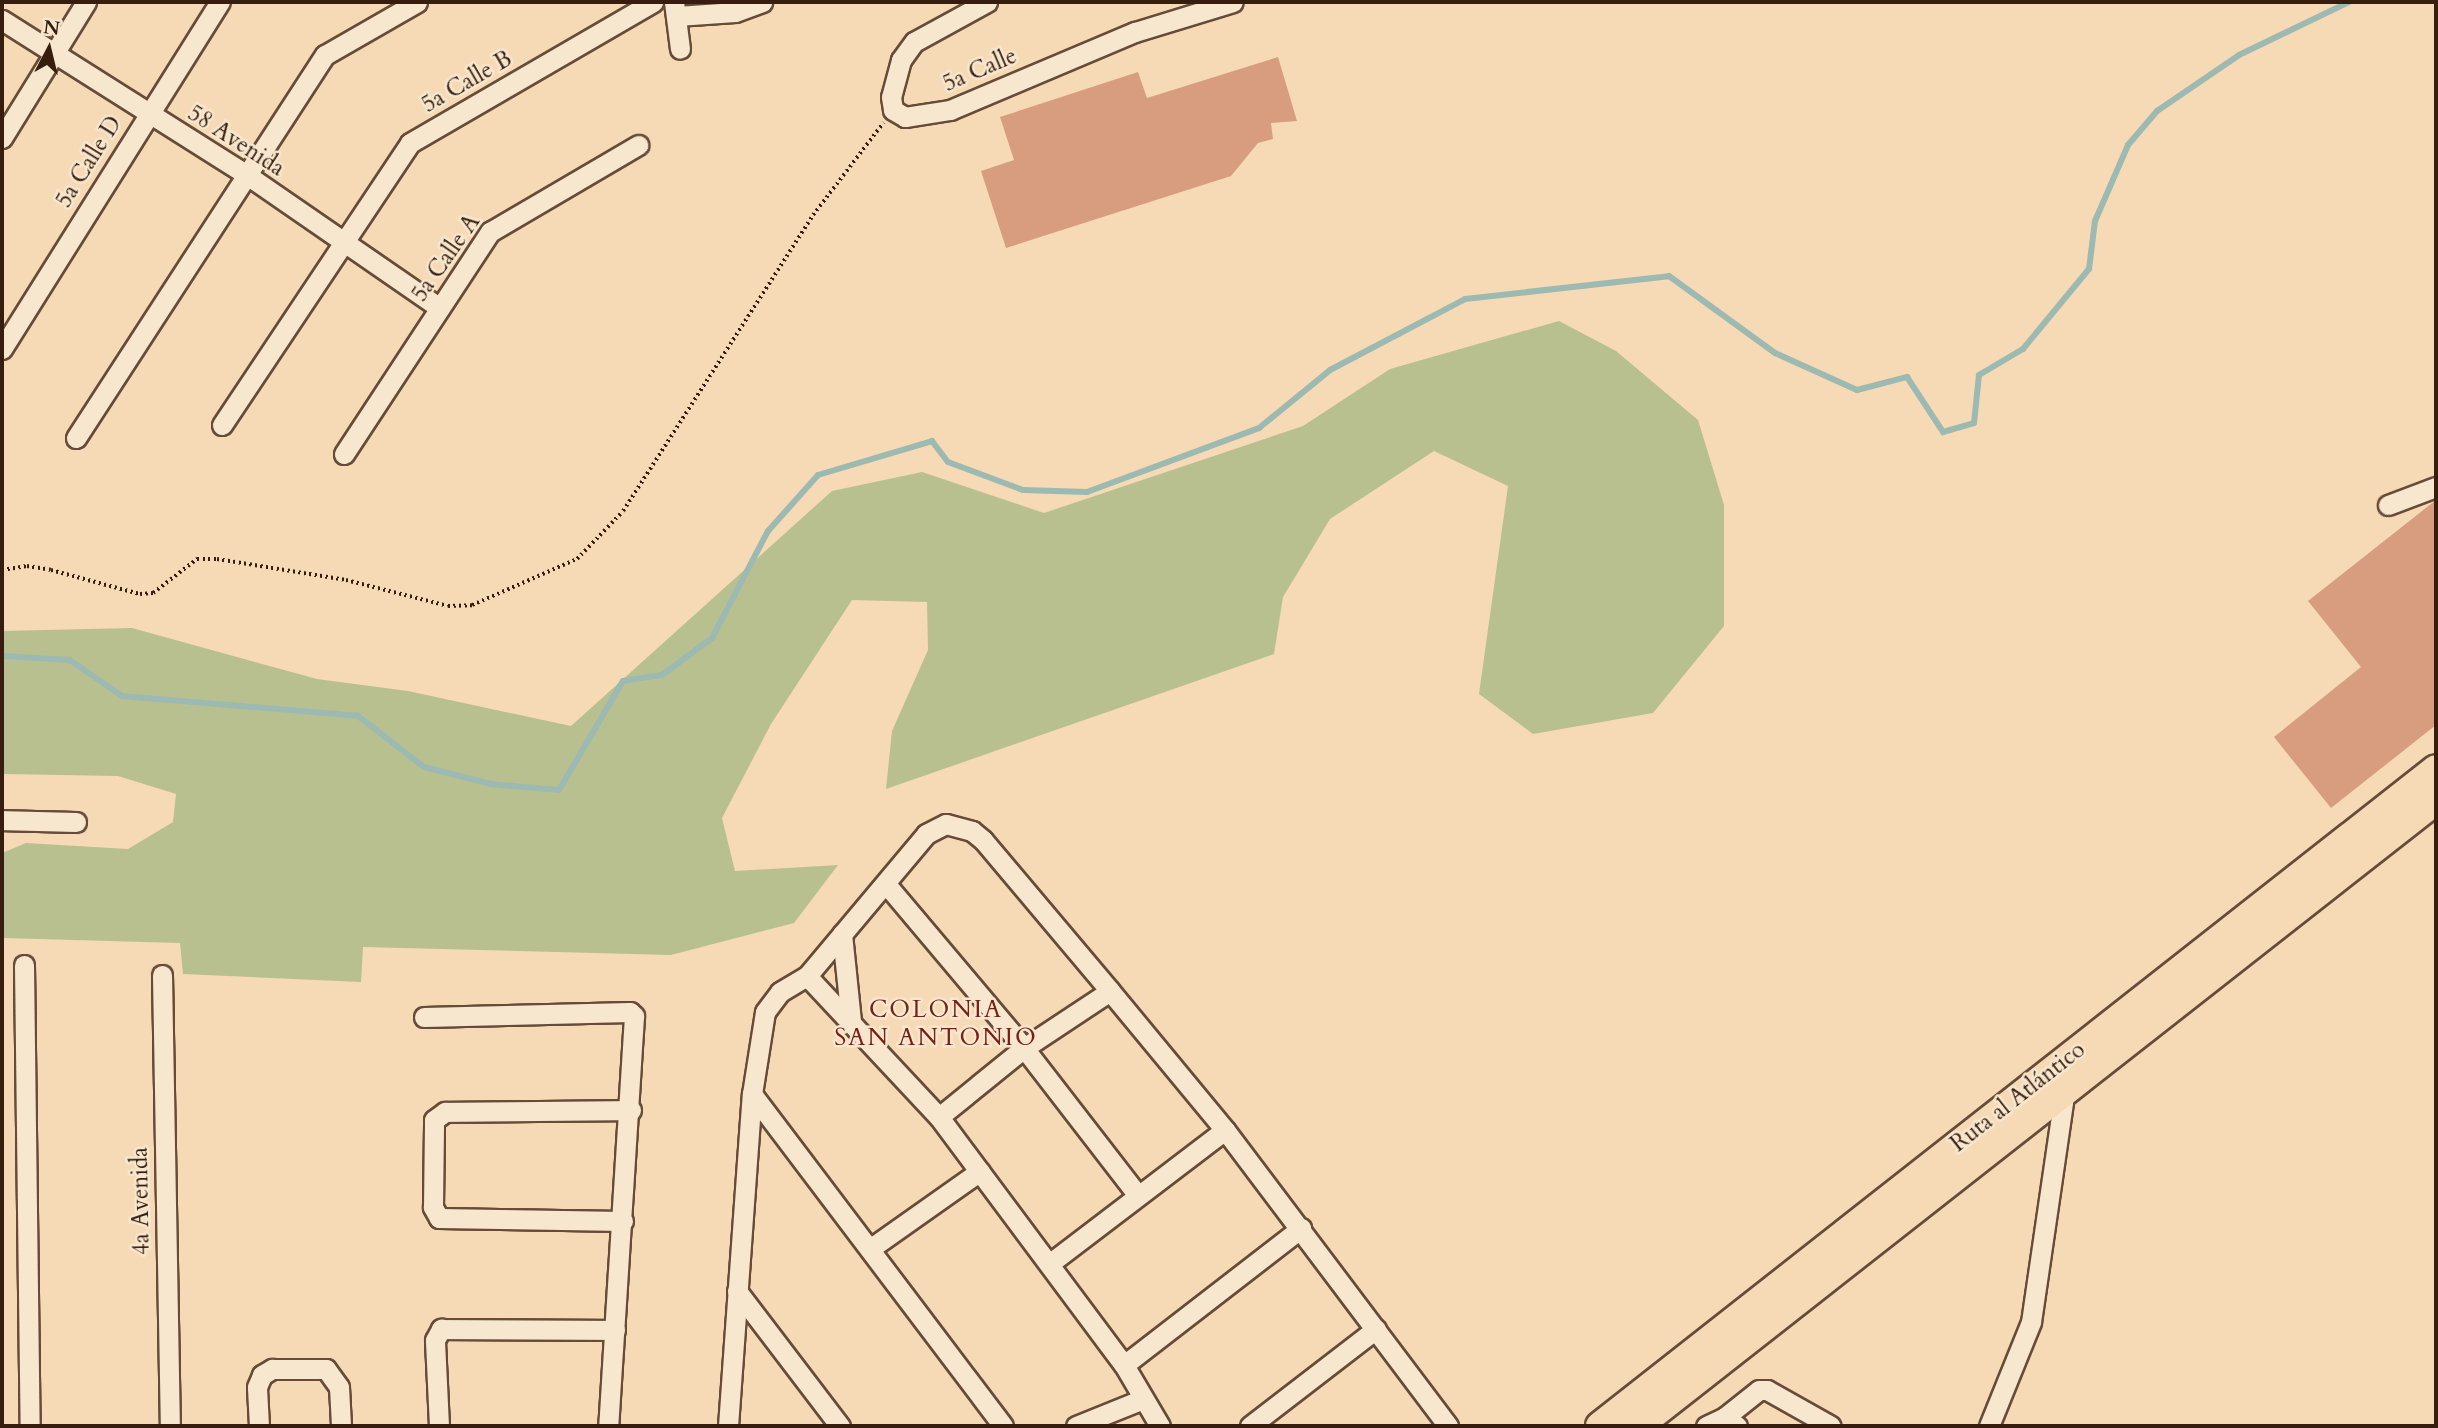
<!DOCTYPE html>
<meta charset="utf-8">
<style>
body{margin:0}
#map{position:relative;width:2438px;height:1428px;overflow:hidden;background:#f5dab5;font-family:Cardo,serif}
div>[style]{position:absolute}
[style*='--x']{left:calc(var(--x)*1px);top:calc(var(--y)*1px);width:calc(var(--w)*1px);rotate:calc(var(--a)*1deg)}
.green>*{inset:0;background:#b9c090}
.stream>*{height:6px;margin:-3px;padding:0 3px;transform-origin:3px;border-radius:3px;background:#9cbab1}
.building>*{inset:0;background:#d89d7f}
.path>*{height:3.5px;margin-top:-1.75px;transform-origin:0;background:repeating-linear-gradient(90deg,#371d0e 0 2px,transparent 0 5.5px)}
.roads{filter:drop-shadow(2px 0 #664c38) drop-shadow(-2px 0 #664c38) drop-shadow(0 2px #664c38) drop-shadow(0 -2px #664c38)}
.minor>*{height:19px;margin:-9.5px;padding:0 9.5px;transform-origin:9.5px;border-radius:9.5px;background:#f8e7cf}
.highway>*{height:28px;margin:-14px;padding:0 14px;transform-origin:14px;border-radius:14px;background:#f5dab5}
span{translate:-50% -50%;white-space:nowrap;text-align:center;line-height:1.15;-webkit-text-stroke:5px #f8e7cf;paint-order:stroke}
.street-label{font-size:23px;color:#371d0e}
.neighbourhood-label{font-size:24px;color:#7a1f14;letter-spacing:2px}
.frame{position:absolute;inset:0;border:4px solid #371d0e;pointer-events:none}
.north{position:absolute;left:14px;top:14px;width:70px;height:70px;-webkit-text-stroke:5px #f8e7cf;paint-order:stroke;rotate:7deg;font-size:19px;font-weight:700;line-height:28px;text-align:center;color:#371d0e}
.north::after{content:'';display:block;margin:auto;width:24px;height:32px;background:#371d0e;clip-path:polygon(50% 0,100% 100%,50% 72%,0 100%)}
</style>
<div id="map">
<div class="green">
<div style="clip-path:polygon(1559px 321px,1616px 351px,1698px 420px,1724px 505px,1724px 626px,1653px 713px,1533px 734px,1479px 694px,1508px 486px,1434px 451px,1330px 519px,1283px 597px,1274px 654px,886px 789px,892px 731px,928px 650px,927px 602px,852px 600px,771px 724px,722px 818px,735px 871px,838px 865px,794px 923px,671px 955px,363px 947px,361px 982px,183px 974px,180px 943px,2px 938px,2px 853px,26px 843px,128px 849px,173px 822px,176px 794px,118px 776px,2px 774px,2px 631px,132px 628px,317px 679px,408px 691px,571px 726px,832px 491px,922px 472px,1044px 513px,1303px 426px,1390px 369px)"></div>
</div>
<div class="stream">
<div style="--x:2;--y:656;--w:68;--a:3.4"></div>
<div style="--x:70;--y:660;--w:63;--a:34.7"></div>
<div style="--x:122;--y:696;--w:237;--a:4.8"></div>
<div style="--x:358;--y:716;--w:83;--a:37.7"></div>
<div style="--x:424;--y:767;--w:69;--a:14.2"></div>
<div style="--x:491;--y:784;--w:68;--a:5"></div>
<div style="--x:559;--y:790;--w:126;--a:-59.6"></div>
<div style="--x:623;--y:681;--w:39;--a:-9"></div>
<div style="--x:662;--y:675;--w:62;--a:-36.5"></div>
<div style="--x:712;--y:638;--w:121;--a:-62.4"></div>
<div style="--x:768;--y:531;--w:75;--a:-48.2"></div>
<div style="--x:818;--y:475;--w:119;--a:-16.6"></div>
<div style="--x:932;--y:441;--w:26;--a:53"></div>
<div style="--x:948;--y:462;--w:80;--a:20.5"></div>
<div style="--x:1023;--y:490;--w:64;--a:1.8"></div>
<div style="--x:1087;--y:492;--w:184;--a:-20.4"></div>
<div style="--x:1259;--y:428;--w:92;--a:-39.2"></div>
<div style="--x:1330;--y:370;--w:153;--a:-27.7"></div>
<div style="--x:1465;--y:299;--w:205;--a:-6.4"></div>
<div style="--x:1669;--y:276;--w:131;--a:36"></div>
<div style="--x:1775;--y:353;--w:90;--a:24.3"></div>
<div style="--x:1857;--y:390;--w:52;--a:-14.6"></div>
<div style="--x:1907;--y:377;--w:66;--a:56.8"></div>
<div style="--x:1943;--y:432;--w:32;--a:-16"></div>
<div style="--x:1974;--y:423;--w:48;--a:-84.1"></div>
<div style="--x:1979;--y:375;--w:51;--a:-30.6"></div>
<div style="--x:2023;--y:349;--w:104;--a:-50.5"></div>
<div style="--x:2089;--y:269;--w:48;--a:-82.9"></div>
<div style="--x:2095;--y:221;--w:83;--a:-66.5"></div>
<div style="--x:2128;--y:145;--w:45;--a:-49.5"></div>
<div style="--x:2157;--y:111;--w:99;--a:-34.3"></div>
<div style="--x:2239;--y:55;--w:122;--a:-25.7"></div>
</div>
<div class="building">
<div style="clip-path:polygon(1278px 57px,1297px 121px,1271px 123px,1273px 139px,1258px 143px,1231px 176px,1006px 248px,981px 171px,1014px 160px,1000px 117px,1138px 72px,1147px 98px)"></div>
<div style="clip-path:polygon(2436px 500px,2436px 725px,2331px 808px,2274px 737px,2361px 667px,2308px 601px)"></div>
</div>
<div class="path">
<div style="--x:2;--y:570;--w:25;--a:-9"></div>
<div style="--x:27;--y:566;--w:24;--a:9"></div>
<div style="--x:51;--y:570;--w:92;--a:15.1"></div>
<div style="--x:140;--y:594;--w:13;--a:-4"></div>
<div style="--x:153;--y:593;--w:56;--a:-37.7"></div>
<div style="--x:197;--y:559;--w:20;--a:0"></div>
<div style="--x:217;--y:559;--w:131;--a:9.2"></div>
<div style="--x:346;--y:580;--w:105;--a:14.3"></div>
<div style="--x:448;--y:606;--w:24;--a:-2"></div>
<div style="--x:472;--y:605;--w:115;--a:-23.7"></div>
<div style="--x:577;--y:559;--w:66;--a:-46.2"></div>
<div style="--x:623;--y:511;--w:352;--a:-57.3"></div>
<div style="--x:813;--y:215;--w:116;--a:-52.7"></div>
</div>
<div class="roads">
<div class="minor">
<div style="--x:674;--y:2;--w:47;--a:82.7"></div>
<div style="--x:987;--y:2;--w:83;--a:151.3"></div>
<div style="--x:914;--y:42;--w:22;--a:126"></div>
<div style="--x:901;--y:60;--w:38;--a:105"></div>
<div style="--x:891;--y:97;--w:13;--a:81"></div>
<div style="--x:893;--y:110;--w:14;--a:30"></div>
<div style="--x:905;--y:117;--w:46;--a:-8.8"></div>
<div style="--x:950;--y:110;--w:201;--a:-22.9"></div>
<div style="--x:1135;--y:32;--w:102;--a:-17"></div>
<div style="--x:677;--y:16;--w:58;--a:-3.9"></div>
<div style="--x:735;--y:12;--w:29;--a:-20"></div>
<div style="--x:2;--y:20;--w:290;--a:32.3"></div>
<div style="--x:247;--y:175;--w:234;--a:34.6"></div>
<div style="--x:2;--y:138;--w:160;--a:-58.3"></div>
<div style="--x:2;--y:349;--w:410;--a:-57.9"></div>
<div style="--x:222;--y:425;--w:339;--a:-56.3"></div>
<div style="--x:410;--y:143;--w:281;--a:-30.1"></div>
<div style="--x:76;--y:438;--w:457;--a:-57"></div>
<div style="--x:325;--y:55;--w:106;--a:-29.9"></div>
<div style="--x:344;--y:454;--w:266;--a:-56.7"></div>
<div style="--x:490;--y:232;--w:172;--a:-30.4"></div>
<div style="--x:2388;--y:505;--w:51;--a:-20.6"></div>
<div style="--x:2;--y:820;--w:74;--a:1.5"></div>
<div style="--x:886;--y:884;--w:214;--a:49.9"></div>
<div style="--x:1024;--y:1048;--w:185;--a:52.3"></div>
<div style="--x:842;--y:934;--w:87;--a:84.1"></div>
<div style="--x:24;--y:965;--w:461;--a:89.3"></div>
<div style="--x:162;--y:975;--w:451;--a:89"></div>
<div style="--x:807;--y:976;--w:193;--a:46.9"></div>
<div style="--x:939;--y:1117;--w:309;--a:53.3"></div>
<div style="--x:1124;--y:1365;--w:71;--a:59.5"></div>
<div style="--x:424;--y:1017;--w:206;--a:-1.4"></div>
<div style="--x:630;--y:1012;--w:6;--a:45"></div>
<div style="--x:634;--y:1016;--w:411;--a:93.6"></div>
<div style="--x:752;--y:1094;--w:416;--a:52.9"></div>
<div style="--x:939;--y:1117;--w:109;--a:-39.1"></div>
<div style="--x:1024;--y:1048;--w:103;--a:-33.5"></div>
<div style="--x:623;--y:1221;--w:184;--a:-179.1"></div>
<div style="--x:439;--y:1218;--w:13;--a:-119"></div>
<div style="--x:433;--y:1207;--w:87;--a:-89.3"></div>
<div style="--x:434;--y:1120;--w:14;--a:-36"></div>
<div style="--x:445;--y:1112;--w:186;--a:-0.6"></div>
<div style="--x:871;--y:1248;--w:133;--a:-35.2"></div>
<div style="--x:1049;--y:1264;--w:221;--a:-37.3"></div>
<div style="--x:737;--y:1291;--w:170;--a:52.7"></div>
<div style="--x:1124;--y:1365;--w:224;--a:-37.7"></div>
<div style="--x:1725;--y:1417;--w:43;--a:-38.5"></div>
<div style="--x:1759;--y:1390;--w:8;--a:0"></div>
<div style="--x:1767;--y:1390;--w:73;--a:29.4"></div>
<div style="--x:259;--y:1426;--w:39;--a:-93"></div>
<div style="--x:257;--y:1387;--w:13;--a:-67"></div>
<div style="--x:262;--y:1375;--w:12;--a:-31"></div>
<div style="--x:272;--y:1369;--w:54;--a:0"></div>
<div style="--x:326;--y:1369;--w:22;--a:54"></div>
<div style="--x:339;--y:1387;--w:39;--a:87"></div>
<div style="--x:439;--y:1426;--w:86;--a:-92.7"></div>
<div style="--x:435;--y:1340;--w:13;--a:-61"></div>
<div style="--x:441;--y:1329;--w:174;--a:0.3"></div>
<div style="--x:728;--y:1426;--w:333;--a:-85.9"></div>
<div style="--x:752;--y:1094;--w:83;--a:-81"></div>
<div style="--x:765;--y:1012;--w:25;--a:-53"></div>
<div style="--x:780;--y:992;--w:31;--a:-31"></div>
<div style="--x:807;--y:976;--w:185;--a:-50"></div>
<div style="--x:926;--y:834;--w:22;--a:-27"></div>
<div style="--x:946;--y:824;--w:27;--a:15"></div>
<div style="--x:972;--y:831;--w:14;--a:39"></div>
<div style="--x:983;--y:840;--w:197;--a:49.9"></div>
<div style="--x:1110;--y:991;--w:180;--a:50.4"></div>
<div style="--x:1225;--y:1130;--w:371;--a:53"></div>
<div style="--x:1076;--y:1426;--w:72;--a:-21.9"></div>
<div style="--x:1250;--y:1426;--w:159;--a:-37.6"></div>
<div style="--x:1706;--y:1426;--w:21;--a:-25"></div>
<div style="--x:1725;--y:1417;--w:15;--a:37"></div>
<div style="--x:1989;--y:1426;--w:112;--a:-68"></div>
<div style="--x:2031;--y:1322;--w:235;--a:-81.7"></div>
</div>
<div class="highway">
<div style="--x:1600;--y:1426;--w:1063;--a:-38.16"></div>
<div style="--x:1638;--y:1426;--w:1014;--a:-38.11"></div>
</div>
</div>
<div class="street-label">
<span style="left:980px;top:70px;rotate:-23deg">5a Calle</span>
<span style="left:467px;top:82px;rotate:-30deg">5a Calle B</span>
<span style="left:236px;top:141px;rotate:33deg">58 Avenida</span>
<span style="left:89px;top:162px;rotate:-58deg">5a Calle D</span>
<span style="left:446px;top:258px;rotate:-55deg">5a Calle A</span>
<span style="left:2018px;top:1097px;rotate:-38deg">Ruta al Atlántico</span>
<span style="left:141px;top:1201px;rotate:-91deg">4a Avenida</span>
</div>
<div class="neighbourhood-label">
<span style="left:936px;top:1024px">COLONIA<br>SAN ANTONIO</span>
</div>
<div class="frame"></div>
<div class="north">N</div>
</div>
